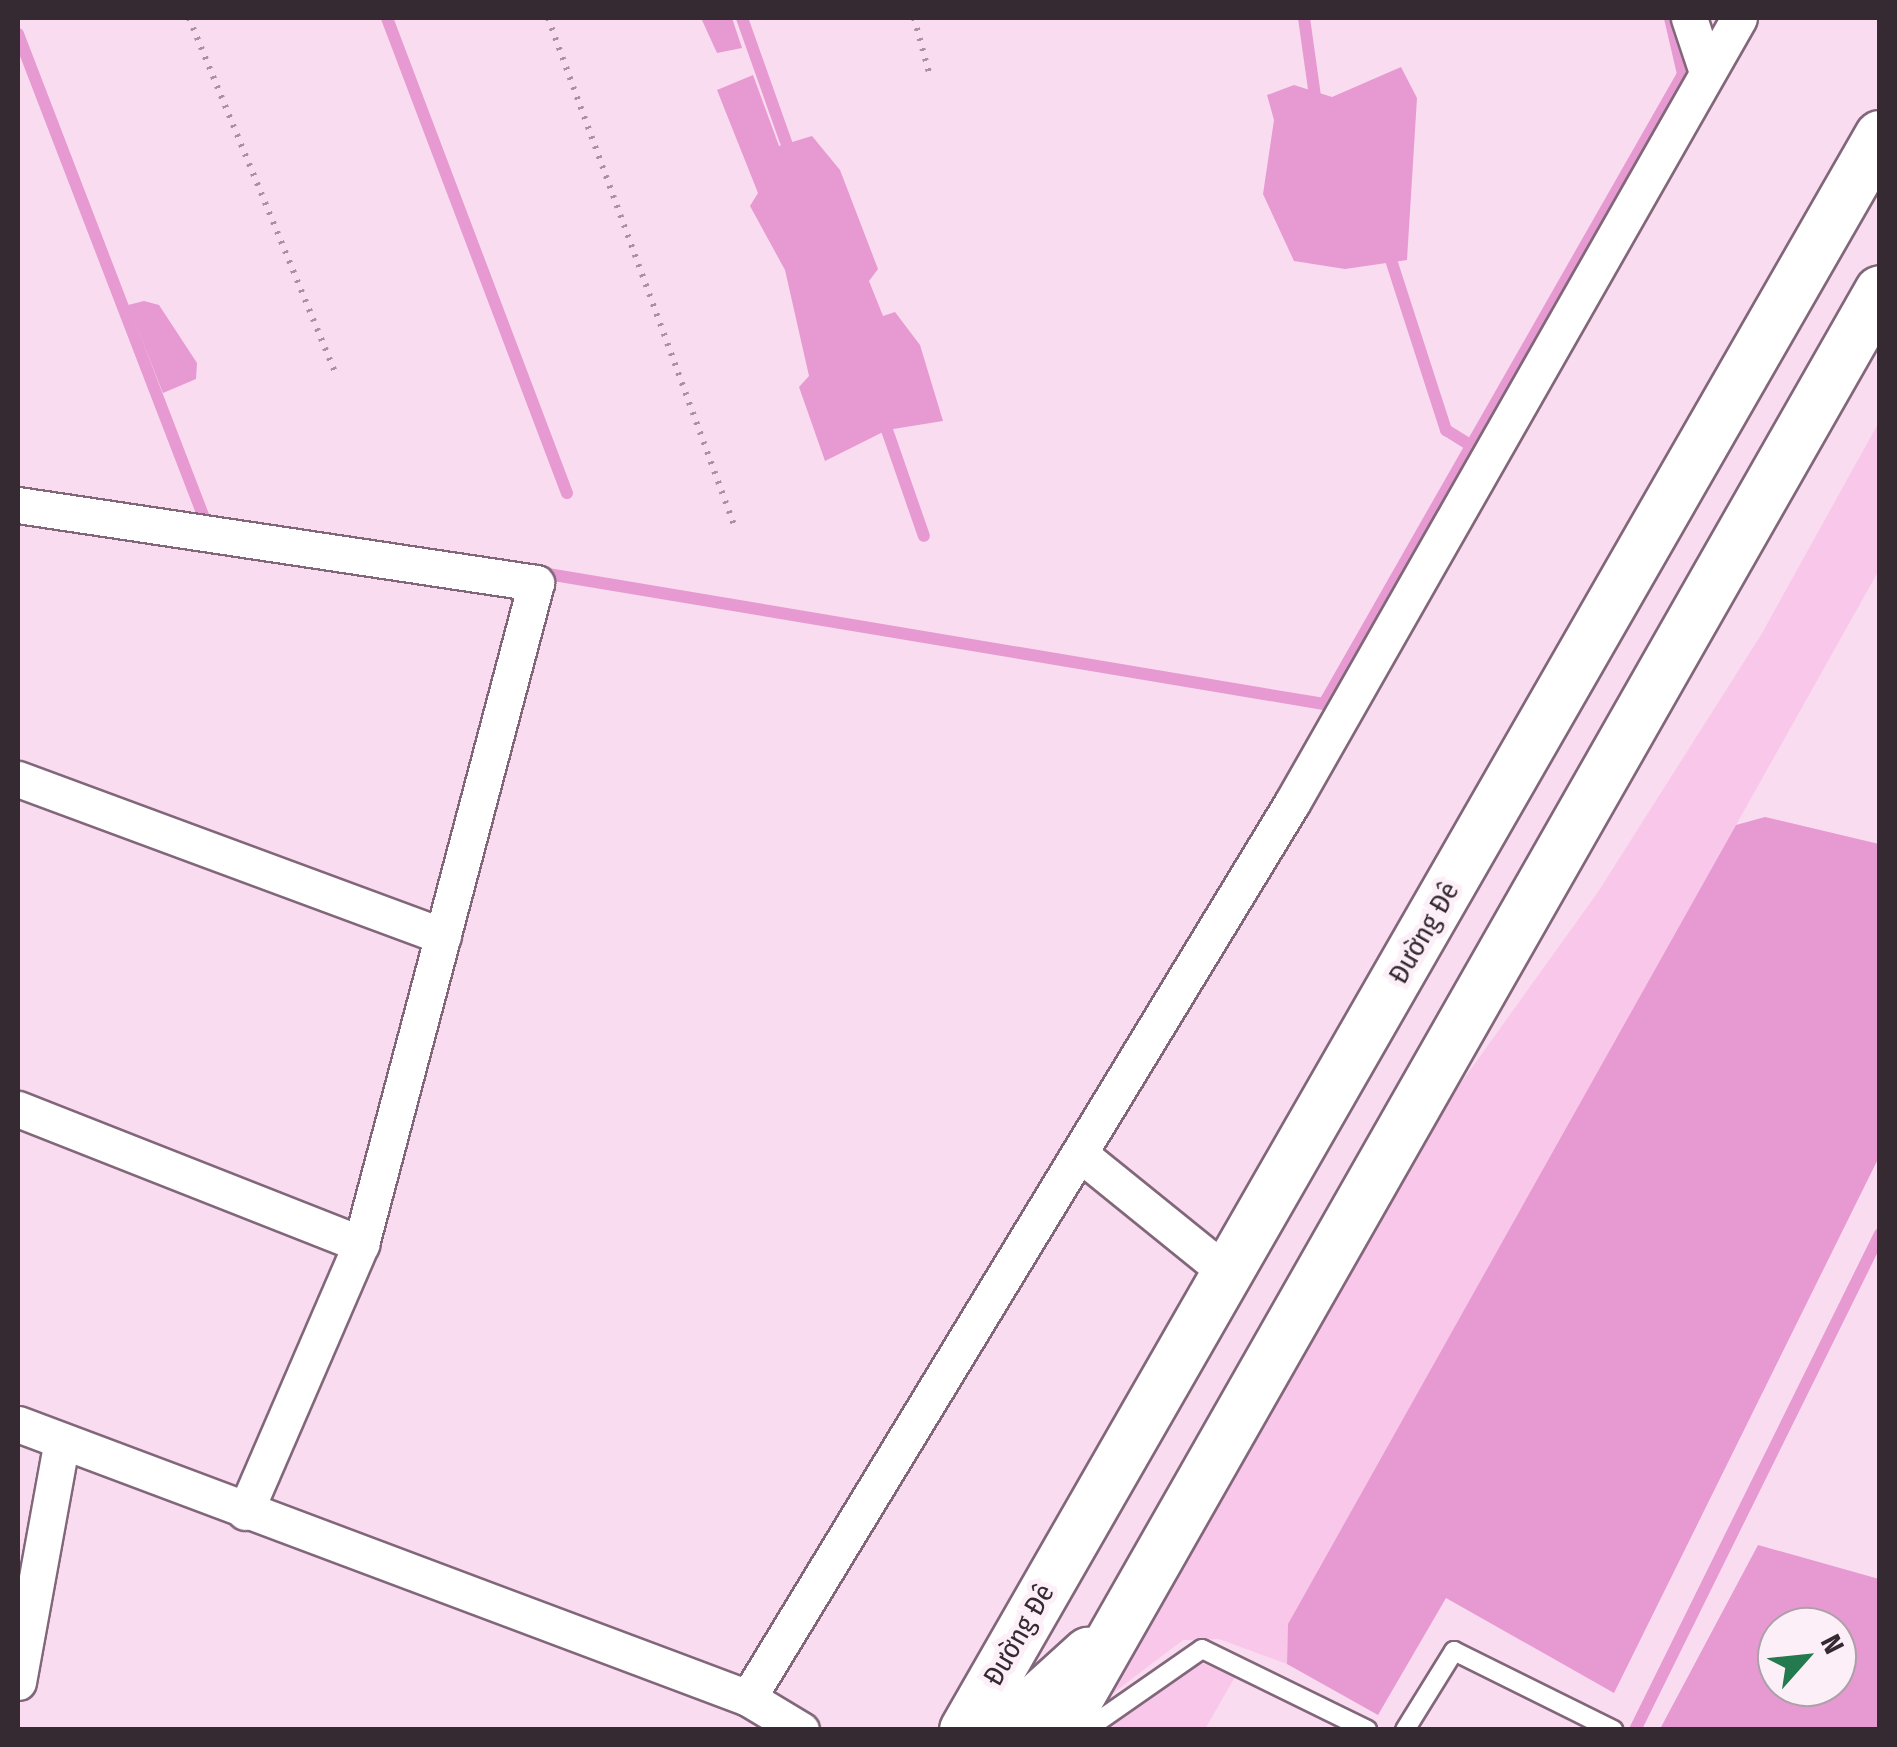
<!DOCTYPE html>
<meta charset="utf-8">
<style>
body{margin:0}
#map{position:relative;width:1897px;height:1747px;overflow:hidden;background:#fadcf1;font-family:"Fira Sans Condensed",sans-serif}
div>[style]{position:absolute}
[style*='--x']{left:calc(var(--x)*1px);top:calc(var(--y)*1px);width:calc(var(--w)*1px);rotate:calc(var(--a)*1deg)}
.green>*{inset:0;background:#f8c7ea}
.water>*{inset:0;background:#e799d2}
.stream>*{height:12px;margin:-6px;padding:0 6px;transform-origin:6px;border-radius:6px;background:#e799d2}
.path>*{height:6px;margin-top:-3px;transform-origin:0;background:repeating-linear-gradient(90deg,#a891a1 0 2.5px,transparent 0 10.5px)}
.roads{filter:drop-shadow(2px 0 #82677a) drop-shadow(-2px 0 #82677a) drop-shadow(0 2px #82677a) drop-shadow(0 -2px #82677a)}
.lane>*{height:18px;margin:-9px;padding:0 9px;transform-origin:9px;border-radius:9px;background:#fff}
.street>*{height:35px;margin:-17.5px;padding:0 17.5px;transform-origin:17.5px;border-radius:17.5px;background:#fff}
.secondary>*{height:50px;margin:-25px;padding:0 25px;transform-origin:25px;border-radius:25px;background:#fff}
span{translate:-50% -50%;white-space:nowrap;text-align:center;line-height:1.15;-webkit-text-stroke:10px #fceff8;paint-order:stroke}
.street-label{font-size:28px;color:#352932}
.frame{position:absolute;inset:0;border:20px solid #352932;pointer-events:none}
.north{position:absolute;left:1757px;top:1607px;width:100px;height:100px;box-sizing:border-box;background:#fceff8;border:2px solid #aca0a9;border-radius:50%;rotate:63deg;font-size:28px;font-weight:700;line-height:40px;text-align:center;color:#352932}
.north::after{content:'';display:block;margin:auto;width:35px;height:45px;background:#237a4e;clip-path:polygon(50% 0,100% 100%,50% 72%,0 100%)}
</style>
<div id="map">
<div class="green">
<div style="clip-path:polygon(1879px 422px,1879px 570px,1288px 1624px,1287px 1664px,1219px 1639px,1183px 1640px,1100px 1703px,1443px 1108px,1598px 892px,1761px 635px)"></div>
<div style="clip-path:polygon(1202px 1663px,1235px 1677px,1205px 1729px,1107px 1730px)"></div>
</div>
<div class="water">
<div style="clip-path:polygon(701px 18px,732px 18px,742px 48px,717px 53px)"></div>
<div style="clip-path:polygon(1401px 67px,1417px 98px,1407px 260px,1345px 269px,1294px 261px,1263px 194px,1274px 120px,1267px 95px,1294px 85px,1332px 97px)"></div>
<div style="clip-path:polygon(753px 75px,779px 146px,812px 136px,840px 170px,878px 269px,869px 281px,883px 316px,895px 312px,920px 345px,943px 421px,887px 430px,825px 461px,799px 387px,809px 376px,785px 270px,750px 206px,758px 193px,717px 90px)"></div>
<div style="clip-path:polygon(144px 301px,159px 305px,197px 363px,196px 379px,163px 393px,128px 305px)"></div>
<div style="clip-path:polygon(1765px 817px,1879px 844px,1879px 1157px,1614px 1693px,1446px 1598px,1378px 1715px,1287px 1664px,1288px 1624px,1736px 825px)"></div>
<div style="clip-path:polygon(evenodd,1758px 1545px,1879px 1579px,1879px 1729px,1660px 1729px,1758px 1545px,1837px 1627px,1837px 1687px,1777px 1687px,1777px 1627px,1837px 1627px)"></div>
</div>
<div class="stream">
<div style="--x:387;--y:18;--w:508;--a:69.25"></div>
<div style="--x:742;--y:18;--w:135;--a:70.5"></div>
<div style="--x:1304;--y:18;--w:79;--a:82"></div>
<div style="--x:18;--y:34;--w:524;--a:68.97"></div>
<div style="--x:1392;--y:263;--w:176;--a:72.1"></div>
<div style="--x:1446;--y:430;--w:31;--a:32"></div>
<div style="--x:887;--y:430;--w:112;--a:70.8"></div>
<div style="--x:536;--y:572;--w:799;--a:9.51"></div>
<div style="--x:1324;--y:704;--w:725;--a:-60.32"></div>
<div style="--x:1683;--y:74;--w:57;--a:-103.1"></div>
<div style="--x:1635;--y:1730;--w:553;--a:-63.71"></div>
</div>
<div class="path">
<div style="--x:189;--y:18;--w:381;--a:67.6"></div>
<div style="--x:548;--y:18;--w:540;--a:69.85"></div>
<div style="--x:914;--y:18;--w:60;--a:74.6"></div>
</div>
<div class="roads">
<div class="lane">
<div style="--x:1072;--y:1719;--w:28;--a:2"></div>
<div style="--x:1100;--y:1720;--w:124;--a:-34.8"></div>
<div style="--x:1202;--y:1649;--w:184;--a:26.1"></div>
<div style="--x:1405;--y:1730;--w:93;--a:-58.2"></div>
<div style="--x:1454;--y:1651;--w:178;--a:26.4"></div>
</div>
<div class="street">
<div style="--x:1689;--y:18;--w:57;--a:71.6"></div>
<div style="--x:18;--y:505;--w:524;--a:8.56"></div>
<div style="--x:536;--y:583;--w:684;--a:104.83"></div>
<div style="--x:18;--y:779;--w:453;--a:20.3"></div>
<div style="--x:18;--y:1109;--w:369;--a:21.5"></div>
<div style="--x:361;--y:1244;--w:292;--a:113.4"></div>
<div style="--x:1080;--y:1154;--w:189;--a:39"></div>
<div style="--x:18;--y:1424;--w:780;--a:20.57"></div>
<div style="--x:748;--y:1698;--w:62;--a:31.1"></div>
<div style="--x:18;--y:1682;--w:245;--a:-79.7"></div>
<div style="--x:748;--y:1698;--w:1047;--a:-58.71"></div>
<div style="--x:1292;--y:803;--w:903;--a:-60.34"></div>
</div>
<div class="secondary">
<div style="--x:965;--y:1730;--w:1838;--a:-60.14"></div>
<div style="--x:1003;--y:1730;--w:115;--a:-42.2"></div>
<div style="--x:1060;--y:1730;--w:1656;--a:-60.32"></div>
</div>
</div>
<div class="street-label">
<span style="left:1424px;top:933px;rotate:-60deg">Đường Đê</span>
<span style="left:1019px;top:1635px;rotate:-60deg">Đường Đê</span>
</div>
<div class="frame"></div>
<div class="north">N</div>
</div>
